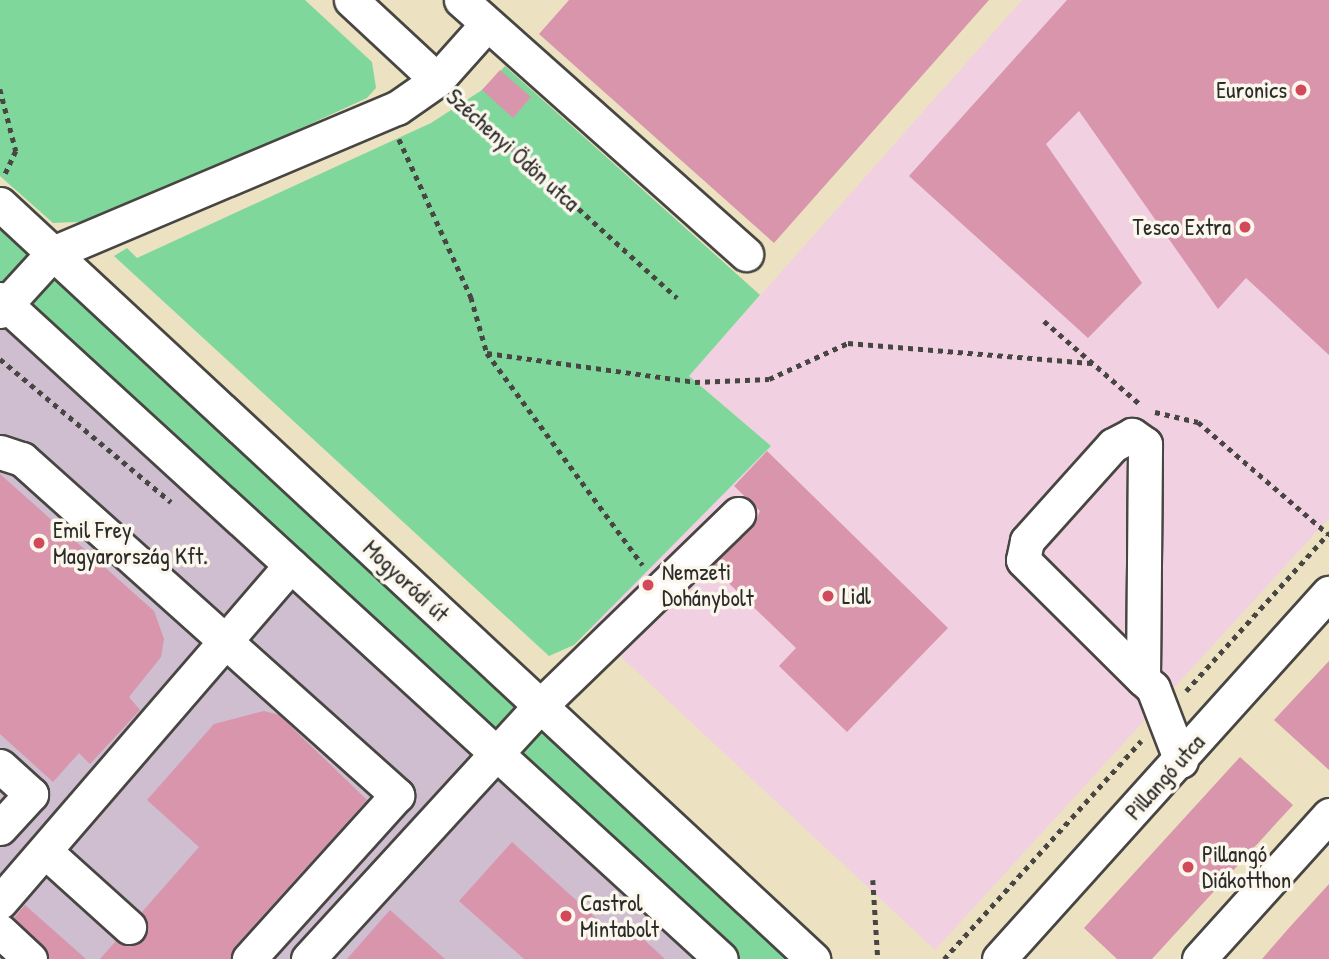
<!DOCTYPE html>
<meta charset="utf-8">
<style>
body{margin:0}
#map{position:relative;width:1329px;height:959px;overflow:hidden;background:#ece2c2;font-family:"Patrick Hand",sans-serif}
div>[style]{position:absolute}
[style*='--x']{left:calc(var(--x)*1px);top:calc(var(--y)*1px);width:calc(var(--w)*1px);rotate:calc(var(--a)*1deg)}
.built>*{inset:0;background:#f1d0e2}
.industrial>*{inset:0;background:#cebed0}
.green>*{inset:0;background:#7fd79c}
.building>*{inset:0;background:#d895ac}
.path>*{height:4.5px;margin-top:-2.25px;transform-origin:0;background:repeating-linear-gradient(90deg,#484642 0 5px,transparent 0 10px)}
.roads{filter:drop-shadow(2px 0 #484642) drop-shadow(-2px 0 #484642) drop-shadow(0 2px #484642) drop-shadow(0 -2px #484642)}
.minor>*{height:33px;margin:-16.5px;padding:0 16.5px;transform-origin:16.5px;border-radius:16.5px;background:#fff}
.dots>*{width:19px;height:19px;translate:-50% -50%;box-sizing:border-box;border:4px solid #fbf7ec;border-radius:50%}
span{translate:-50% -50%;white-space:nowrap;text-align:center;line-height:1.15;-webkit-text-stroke:7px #fbf7ec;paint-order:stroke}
.poi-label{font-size:23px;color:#2b2b2b}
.right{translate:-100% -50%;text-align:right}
.left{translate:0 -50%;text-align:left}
.street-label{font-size:23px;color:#2b2b2b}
</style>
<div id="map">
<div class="built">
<div style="clip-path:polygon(1022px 0,1329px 0,1329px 518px,935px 950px,588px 626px,771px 446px,689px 376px)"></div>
</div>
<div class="industrial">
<div style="clip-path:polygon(0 321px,703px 959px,0 959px)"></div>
</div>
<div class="green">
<div style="clip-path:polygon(0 0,305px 0,372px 62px,376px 88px,367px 98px,99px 221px,53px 223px,0 176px)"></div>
<div style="clip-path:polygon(505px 66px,760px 295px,689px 376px,771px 446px,574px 645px,549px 656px,114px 256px,127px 248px,137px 258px,431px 123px,482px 90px)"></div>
<div style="clip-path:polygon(0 204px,813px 959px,721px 959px,0 311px)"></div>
</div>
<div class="building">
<div style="clip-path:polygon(569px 0,989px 0,774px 243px,539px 34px)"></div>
<div style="clip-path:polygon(1067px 0,1329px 0,1329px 355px,1246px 278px,1218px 309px,1079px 111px,1046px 144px,1142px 283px,1088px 338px,909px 176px)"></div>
<div style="clip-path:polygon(500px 70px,531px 97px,513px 118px,482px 90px)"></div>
<div style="clip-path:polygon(767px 451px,948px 628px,847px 732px,779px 666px,796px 648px,712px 567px,756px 520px,760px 511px,734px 486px)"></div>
<div style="clip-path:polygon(0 474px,154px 611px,164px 639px,161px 657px,129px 697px,140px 710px,90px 764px,79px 753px,53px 782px,0 734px)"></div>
<div style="clip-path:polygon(1329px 661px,1329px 770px,1274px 720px)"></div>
<div style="clip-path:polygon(264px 711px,279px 715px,367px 800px,235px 946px,230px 959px,100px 959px,116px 941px,134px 945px,144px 939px,147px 922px,142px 912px,199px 847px,147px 800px,214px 724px)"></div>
<div style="clip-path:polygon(1240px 757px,1293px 805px,1152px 959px,1117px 959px,1084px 928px)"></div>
<div style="clip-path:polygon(512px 842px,620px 940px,631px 928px,665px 959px,524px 959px,459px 901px)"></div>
<div style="clip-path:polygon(1329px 884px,1329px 959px,1262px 959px,1288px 929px)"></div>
<div style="clip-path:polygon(25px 905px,86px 959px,49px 959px,14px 918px)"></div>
<div style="clip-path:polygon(390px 910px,445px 959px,347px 959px)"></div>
</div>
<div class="path">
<div style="--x:0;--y:89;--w:64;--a:75.5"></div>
<div style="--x:16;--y:151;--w:26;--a:115"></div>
<div style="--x:460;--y:101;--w:293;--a:42.2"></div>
<div style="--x:399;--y:139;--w:174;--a:65.5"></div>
<div style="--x:471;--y:297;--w:58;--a:74.1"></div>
<div style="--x:487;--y:353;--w:263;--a:53.7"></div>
<div style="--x:1044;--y:321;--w:128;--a:40.9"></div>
<div style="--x:487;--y:353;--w:210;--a:7.9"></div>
<div style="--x:695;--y:382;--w:74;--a:-2.3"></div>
<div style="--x:769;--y:379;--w:87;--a:-24.5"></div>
<div style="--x:848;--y:343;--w:246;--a:4.7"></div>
<div style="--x:0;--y:359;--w:223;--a:39.9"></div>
<div style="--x:1155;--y:412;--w:44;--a:13.1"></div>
<div style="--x:1198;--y:422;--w:172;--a:40.7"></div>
<div style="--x:1186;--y:691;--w:213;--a:-47.9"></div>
<div style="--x:873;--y:880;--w:79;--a:86.4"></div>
<div style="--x:944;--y:959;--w:294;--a:-47.9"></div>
</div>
<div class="roads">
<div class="minor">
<div style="--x:351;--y:0;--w:117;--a:42.9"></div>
<div style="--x:461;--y:0;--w:382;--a:41.7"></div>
<div style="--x:0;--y:204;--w:1110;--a:42.88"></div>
<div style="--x:0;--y:299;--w:977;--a:42.47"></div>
<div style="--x:0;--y:311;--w:79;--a:-47.6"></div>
<div style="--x:53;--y:253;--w:373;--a:-22.9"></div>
<div style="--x:397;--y:108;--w:49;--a:-35"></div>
<div style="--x:437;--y:80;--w:75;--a:-48.2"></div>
<div style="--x:0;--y:452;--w:23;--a:18"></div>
<div style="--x:22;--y:459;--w:504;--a:41.86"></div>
<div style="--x:397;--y:795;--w:221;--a:132.1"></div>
<div style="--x:1143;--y:679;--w:235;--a:-89.5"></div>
<div style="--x:1145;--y:444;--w:16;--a:-145"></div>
<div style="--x:1132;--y:435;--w:21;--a:152"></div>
<div style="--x:1113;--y:445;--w:129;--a:131.9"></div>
<div style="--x:1027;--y:541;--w:19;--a:102"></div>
<div style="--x:1023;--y:560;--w:169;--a:44.8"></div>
<div style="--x:1143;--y:679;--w:13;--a:42"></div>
<div style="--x:1153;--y:688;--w:78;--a:69"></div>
<div style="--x:0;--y:766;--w:42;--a:42.1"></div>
<div style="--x:31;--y:794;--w:46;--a:132.4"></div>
<div style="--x:46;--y:852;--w:112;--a:42.1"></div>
<div style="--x:0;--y:902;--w:445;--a:-49.2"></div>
<div style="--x:0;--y:931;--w:41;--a:43"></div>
<div style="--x:308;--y:959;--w:343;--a:-47.5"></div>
<div style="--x:540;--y:706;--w:276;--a:-44.1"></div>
<div style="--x:999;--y:959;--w:493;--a:-48"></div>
<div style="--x:1199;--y:959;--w:194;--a:-47.9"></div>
</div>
</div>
<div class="dots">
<div style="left:1301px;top:90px;background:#d1495b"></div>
<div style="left:1245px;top:227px;background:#d1495b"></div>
<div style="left:39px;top:543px;background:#d1495b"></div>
<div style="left:648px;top:585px;background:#d1495b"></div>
<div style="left:828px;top:596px;background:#d1495b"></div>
<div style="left:1188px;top:867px;background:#d1495b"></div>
<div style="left:566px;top:916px;background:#d1495b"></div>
</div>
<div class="poi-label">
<span class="right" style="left:1287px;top:90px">Euronics</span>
<span class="right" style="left:1231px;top:227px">Tesco Extra</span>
<span class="left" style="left:53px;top:543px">Emil Frey<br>Magyarország Kft.</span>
<span class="left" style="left:662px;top:585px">Nemzeti<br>Dohánybolt</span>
<span class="left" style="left:842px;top:596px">Lidl</span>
<span class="left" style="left:1202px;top:867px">Pillangó<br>Diákotthon</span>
<span class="left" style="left:580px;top:916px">Castrol<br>Mintabolt</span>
</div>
<div class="street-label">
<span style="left:513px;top:150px;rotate:42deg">Széchenyi Ödön utca</span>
<span style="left:406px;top:581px;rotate:43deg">Mogyoródi út</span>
<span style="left:1165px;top:777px;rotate:-48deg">Pillangó utca</span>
</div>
</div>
